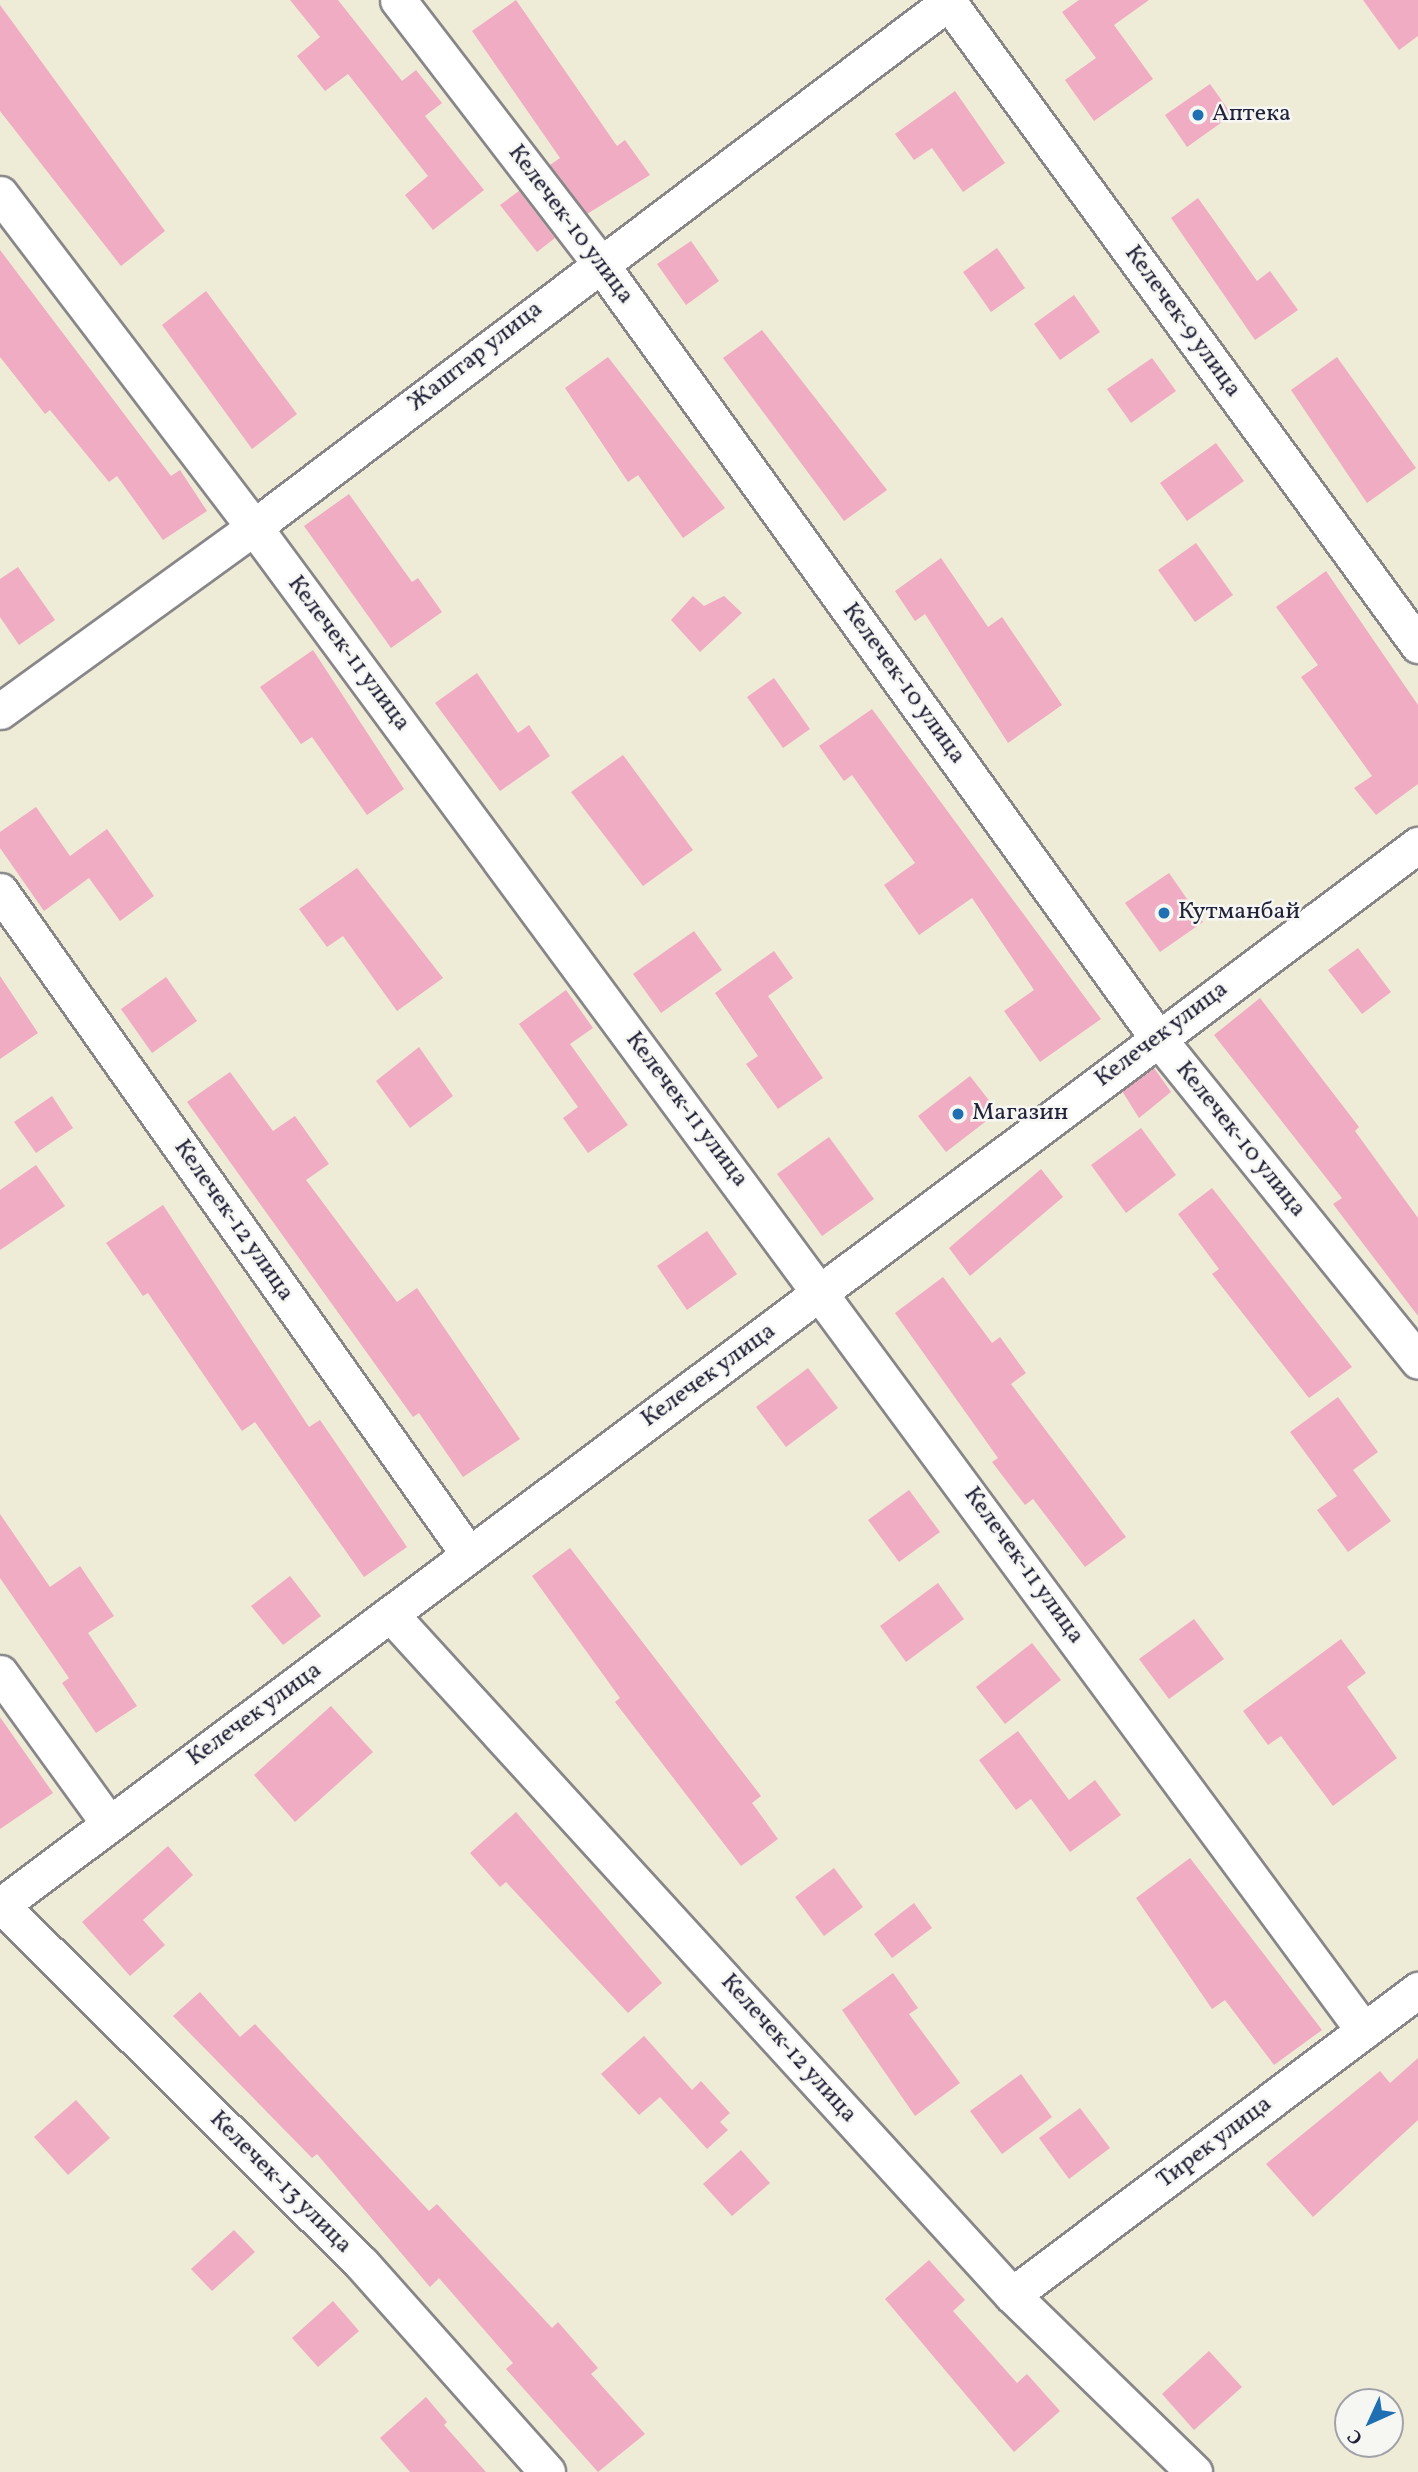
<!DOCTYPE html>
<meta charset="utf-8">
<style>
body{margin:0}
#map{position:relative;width:1418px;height:2472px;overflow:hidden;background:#eeebd7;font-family:Vollkorn,serif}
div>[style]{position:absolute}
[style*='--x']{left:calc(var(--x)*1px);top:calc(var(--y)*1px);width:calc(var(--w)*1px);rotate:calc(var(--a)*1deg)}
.building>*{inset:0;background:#f0acc3}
.roads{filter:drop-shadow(2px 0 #888689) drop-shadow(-2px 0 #888689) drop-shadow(0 2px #888689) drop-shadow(0 -2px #888689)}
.street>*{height:35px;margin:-17.5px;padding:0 17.5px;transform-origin:17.5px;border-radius:17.5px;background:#fff}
.dots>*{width:19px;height:19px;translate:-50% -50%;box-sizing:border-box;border:4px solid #f6f6f2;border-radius:50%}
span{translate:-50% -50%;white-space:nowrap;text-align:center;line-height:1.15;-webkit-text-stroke:5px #f6f6f2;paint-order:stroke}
.poi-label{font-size:24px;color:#22223b}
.left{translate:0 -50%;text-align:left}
.street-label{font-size:24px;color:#22223b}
.north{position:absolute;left:1334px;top:2388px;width:70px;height:70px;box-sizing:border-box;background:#f6f6f2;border:2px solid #a1a1a9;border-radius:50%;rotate:225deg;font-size:19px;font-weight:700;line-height:28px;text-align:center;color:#22223b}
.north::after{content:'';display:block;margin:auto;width:24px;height:32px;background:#1f6fb2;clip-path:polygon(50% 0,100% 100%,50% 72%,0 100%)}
</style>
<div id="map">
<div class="building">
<div style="clip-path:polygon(290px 0,338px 0,402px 81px,416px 70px,442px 103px,425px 116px,484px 190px,433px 230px,405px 195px,428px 176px,348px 74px,325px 91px,297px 56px,320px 37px)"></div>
<div style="clip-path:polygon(516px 0,617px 146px,625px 140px,650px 175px,587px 214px,550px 165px,560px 158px,472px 31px)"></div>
<div style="clip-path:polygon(1079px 0,1149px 0,1114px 25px,1153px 79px,1094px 121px,1065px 80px,1096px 58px,1062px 12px)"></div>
<div style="clip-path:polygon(1363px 0,1418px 0,1418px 36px,1399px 50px)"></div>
<div style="clip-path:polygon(0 5px,165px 231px,121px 266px,0 111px)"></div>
<div style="clip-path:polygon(1210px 84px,1232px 115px,1187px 147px,1165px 115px)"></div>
<div style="clip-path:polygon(955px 91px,1005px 163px,963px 192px,932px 148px,914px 160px,895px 134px)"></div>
<div style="clip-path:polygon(519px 191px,555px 238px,537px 252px,500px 205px)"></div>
<div style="clip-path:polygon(1198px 198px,1257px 281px,1270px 271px,1298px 310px,1255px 340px,1171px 218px)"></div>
<div style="clip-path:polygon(691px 241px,719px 281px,686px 305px,657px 264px)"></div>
<div style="clip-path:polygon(997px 248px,1025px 288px,991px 312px,963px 272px)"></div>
<div style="clip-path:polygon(0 250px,171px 476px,180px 470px,207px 511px,163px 540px,117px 476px,109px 482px,50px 410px,45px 414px,0 357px)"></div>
<div style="clip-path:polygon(206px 291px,297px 414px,252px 449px,162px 325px)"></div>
<div style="clip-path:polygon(1074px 295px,1100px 332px,1060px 360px,1034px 324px)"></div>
<div style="clip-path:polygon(762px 330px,887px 490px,844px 521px,723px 358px)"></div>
<div style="clip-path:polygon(608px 357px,725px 508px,683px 538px,638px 475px,628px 482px,565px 388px)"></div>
<div style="clip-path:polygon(1337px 357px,1416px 468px,1367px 503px,1291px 390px)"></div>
<div style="clip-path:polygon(1152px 358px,1176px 391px,1131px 423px,1107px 389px)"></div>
<div style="clip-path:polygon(1216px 443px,1244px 481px,1187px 521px,1160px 483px)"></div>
<div style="clip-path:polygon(349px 494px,412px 582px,418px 578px,442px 612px,391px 648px,304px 526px)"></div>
<div style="clip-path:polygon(1196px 543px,1233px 595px,1195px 622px,1158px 570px)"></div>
<div style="clip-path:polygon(941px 558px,988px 627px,1002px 617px,1062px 705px,1008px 743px,925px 614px,915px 621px,895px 591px)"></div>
<div style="clip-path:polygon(18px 567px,55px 620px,19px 645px,0 617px,0 579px)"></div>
<div style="clip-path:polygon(1326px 571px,1418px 705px,1418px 784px,1376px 815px,1354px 788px,1372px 776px,1301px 677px,1318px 665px,1276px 607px)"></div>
<div style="clip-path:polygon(693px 596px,704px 606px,724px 596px,742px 613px,700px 652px,671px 620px)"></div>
<div style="clip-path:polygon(313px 650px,404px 789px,367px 815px,312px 737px,301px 744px,260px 687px)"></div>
<div style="clip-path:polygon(477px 673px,518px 733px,529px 725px,550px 756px,500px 791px,435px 703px)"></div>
<div style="clip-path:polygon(774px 678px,810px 729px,783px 748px,747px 697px)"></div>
<div style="clip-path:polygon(872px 709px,1101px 1019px,1040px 1062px,1004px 1011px,1034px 990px,972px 898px,919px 935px,884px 885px,915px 863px,852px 775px,844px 781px,819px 746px)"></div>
<div style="clip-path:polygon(623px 755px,693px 850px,643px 886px,571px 792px)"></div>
<div style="clip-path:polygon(36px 807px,70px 856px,107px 829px,154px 896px,120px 921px,89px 878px,44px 911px,0 848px,0 832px)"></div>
<div style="clip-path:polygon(357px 868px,443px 978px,397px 1011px,343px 936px,327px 947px,299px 909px)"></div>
<div style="clip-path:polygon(1169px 873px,1203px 922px,1160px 952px,1125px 903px)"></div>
<div style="clip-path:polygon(694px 931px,722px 970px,661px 1013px,633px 974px)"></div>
<div style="clip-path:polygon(1358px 948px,1391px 992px,1362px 1014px,1328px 970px)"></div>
<div style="clip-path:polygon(774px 951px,793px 978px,768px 996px,823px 1078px,778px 1109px,746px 1064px,758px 1056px,715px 993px)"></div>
<div style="clip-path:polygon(0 976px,38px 1033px,0 1059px)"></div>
<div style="clip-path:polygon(166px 977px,197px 1021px,152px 1053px,121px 1009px)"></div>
<div style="clip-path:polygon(566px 990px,593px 1028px,570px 1044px,628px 1125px,588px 1153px,563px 1118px,578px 1107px,519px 1024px)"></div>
<div style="clip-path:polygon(1260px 998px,1359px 1127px,1355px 1131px,1418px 1218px,1418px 1316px,1333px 1204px,1342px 1198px,1214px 1035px)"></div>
<div style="clip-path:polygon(419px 1047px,453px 1096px,410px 1128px,376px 1081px)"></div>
<div style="clip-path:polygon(1154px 1068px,1171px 1092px,1139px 1118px,1122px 1091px)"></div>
<div style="clip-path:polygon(230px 1072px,273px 1131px,295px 1116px,329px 1164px,306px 1180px,397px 1302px,417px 1288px,520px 1439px,463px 1477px,419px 1413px,413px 1417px,187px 1102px)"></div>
<div style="clip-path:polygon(970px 1076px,998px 1112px,946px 1152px,918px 1116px)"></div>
<div style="clip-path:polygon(52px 1096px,73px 1128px,36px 1153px,14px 1122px)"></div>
<div style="clip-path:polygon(1141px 1128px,1176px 1175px,1126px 1213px,1091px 1165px)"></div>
<div style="clip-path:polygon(829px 1137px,874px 1199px,822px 1236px,777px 1174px)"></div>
<div style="clip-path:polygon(36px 1165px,65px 1206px,0 1250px,0 1190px)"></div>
<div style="clip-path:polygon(1041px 1169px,1063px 1197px,970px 1276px,949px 1248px)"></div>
<div style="clip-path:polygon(1212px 1188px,1352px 1367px,1309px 1398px,1212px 1274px,1219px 1269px,1178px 1214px)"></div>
<div style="clip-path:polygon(163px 1205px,309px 1427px,320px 1420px,407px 1547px,364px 1577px,255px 1422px,242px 1431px,148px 1293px,143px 1296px,106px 1243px)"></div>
<div style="clip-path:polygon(707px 1231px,737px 1274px,687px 1310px,657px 1266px)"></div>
<div style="clip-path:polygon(943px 1277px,992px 1343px,1000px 1337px,1026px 1373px,1011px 1384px,1126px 1537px,1085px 1567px,1033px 1499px,1025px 1505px,992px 1462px,998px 1458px,895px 1313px)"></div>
<div style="clip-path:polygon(808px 1368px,838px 1408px,786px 1447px,756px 1407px)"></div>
<div style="clip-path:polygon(1338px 1397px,1378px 1452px,1353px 1470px,1391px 1521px,1348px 1552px,1317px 1510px,1337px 1496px,1290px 1432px)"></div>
<div style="clip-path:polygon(909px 1490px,940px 1532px,899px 1562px,868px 1520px)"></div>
<div style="clip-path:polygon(0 1514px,50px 1587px,80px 1566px,114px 1616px,88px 1633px,137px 1706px,96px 1733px,62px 1683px,69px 1678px,0 1578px)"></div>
<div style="clip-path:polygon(570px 1548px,761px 1796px,752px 1803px,778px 1839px,741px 1866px,615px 1702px,620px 1698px,532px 1576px)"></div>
<div style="clip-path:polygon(290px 1576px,321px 1616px,283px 1645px,251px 1606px)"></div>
<div style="clip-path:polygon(938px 1583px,964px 1619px,906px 1662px,880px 1626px)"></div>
<div style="clip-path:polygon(1194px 1619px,1224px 1659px,1169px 1699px,1139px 1659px)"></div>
<div style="clip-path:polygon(1341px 1639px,1366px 1673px,1347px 1687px,1397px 1758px,1333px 1806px,1281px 1736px,1268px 1745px,1243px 1711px)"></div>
<div style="clip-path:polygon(1032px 1643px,1061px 1680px,1005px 1724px,976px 1687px)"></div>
<div style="clip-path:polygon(331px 1706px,373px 1752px,295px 1822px,254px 1775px)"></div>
<div style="clip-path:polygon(0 1717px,53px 1793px,0 1829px)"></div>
<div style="clip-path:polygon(1018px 1731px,1069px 1800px,1095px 1780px,1121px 1815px,1070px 1852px,1031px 1799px,1016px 1810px,979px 1760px)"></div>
<div style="clip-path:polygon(516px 1812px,662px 1983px,628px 2013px,506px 1882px,500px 1887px,470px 1853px)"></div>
<div style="clip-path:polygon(168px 1846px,193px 1875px,143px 1920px,165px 1945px,130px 1976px,82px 1922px)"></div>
<div style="clip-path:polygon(1190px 1858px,1322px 2030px,1274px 2065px,1225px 2000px,1212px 2009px,1136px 1898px)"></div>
<div style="clip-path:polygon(834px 1868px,863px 1907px,824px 1936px,795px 1897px)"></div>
<div style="clip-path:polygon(914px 1903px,932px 1928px,892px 1958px,874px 1934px)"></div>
<div style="clip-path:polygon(893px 1973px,918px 2008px,909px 2014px,960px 2083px,915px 2116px,842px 2010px)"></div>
<div style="clip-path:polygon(200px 1992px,240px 2037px,255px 2024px,429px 2211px,437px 2204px,552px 2328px,558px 2322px,598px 2368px,591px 2374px,645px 2434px,598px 2472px,506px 2369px,513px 2363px,439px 2278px,430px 2287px,317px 2154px,312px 2158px,173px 2016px)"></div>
<div style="clip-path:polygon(644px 2036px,692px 2090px,701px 2081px,730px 2113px,720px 2122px,728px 2130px,707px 2149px,660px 2097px,639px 2115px,601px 2074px)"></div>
<div style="clip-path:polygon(1418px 2058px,1418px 2120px,1313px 2217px,1266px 2164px,1380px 2071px,1390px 2083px)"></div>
<div style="clip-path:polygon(1021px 2074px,1052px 2117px,1002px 2154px,970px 2111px)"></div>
<div style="clip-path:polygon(76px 2100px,110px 2138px,68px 2175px,34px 2137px)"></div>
<div style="clip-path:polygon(1080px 2108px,1110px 2148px,1069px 2179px,1039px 2138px)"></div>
<div style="clip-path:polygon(741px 2150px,770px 2183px,732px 2216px,703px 2184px)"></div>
<div style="clip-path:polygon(234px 2230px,255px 2252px,212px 2291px,191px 2269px)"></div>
<div style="clip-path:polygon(929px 2260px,965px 2300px,953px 2311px,1017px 2383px,1027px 2374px,1060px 2411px,1014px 2452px,885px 2299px)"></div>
<div style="clip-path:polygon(333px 2301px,359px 2331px,318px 2367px,292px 2338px)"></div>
<div style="clip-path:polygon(1209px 2351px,1242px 2387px,1194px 2430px,1162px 2394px)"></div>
<div style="clip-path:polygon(426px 2397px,447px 2422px,444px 2425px,486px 2472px,410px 2472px,380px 2438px)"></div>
</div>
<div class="roads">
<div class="street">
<div style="--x:398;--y:0;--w:330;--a:52.5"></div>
<div style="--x:599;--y:262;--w:955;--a:54.25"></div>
<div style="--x:1157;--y:1037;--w:416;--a:51.1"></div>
<div style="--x:947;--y:0;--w:799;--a:53.86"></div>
<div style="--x:0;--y:194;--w:419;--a:52.7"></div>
<div style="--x:254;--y:527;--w:1869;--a:53.57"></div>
<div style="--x:0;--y:711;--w:314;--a:-35.9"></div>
<div style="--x:254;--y:527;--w:874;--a:-37.09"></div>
<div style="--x:0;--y:891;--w:809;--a:54.76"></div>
<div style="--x:392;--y:1616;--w:919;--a:47.6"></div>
<div style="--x:1012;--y:2295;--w:254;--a:44.2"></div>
<div style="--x:0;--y:1673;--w:184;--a:54.1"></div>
<div style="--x:1;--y:1905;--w:509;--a:44.84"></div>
<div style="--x:362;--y:2264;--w:278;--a:48.3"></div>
<div style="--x:0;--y:1906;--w:1771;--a:-36.81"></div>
<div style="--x:1012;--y:2295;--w:508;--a:-36.92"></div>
</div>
</div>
<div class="dots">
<div style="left:1198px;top:115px;background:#1f6fb2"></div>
<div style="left:1164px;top:913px;background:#1f6fb2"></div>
<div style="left:958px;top:1114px;background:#1f6fb2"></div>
</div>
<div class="poi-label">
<span class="left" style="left:1212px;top:115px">Аптека</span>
<span class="left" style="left:1178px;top:913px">Кутманбай</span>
<span class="left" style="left:972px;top:1114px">Магазин</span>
</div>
<div class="street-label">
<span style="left:570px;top:225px;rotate:53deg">Келечек-10 улица</span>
<span style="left:1182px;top:322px;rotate:54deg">Келечек-9 улица</span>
<span style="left:476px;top:357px;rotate:-38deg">Жаштар улица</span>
<span style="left:348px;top:654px;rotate:53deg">Келечек-11 улица</span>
<span style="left:903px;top:684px;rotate:54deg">Келечек-10 улица</span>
<span style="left:1162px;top:1035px;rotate:-37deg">Келечек улица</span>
<span style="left:686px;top:1110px;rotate:53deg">Келечек-11 улица</span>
<span style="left:1240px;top:1140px;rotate:51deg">Келечек-10 улица</span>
<span style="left:233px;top:1221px;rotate:55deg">Келечек-12 улица</span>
<span style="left:709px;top:1376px;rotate:-36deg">Келечек улица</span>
<span style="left:1023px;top:1566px;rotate:54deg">Келечек-11 улица</span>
<span style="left:255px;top:1715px;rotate:-36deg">Келечек улица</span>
<span style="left:788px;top:2049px;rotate:48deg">Келечек-12 улица</span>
<span style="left:1215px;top:2143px;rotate:-37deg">Тирек улица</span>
<span style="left:280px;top:2183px;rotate:45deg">Келечек-13 улица</span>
</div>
<div class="north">С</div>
</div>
